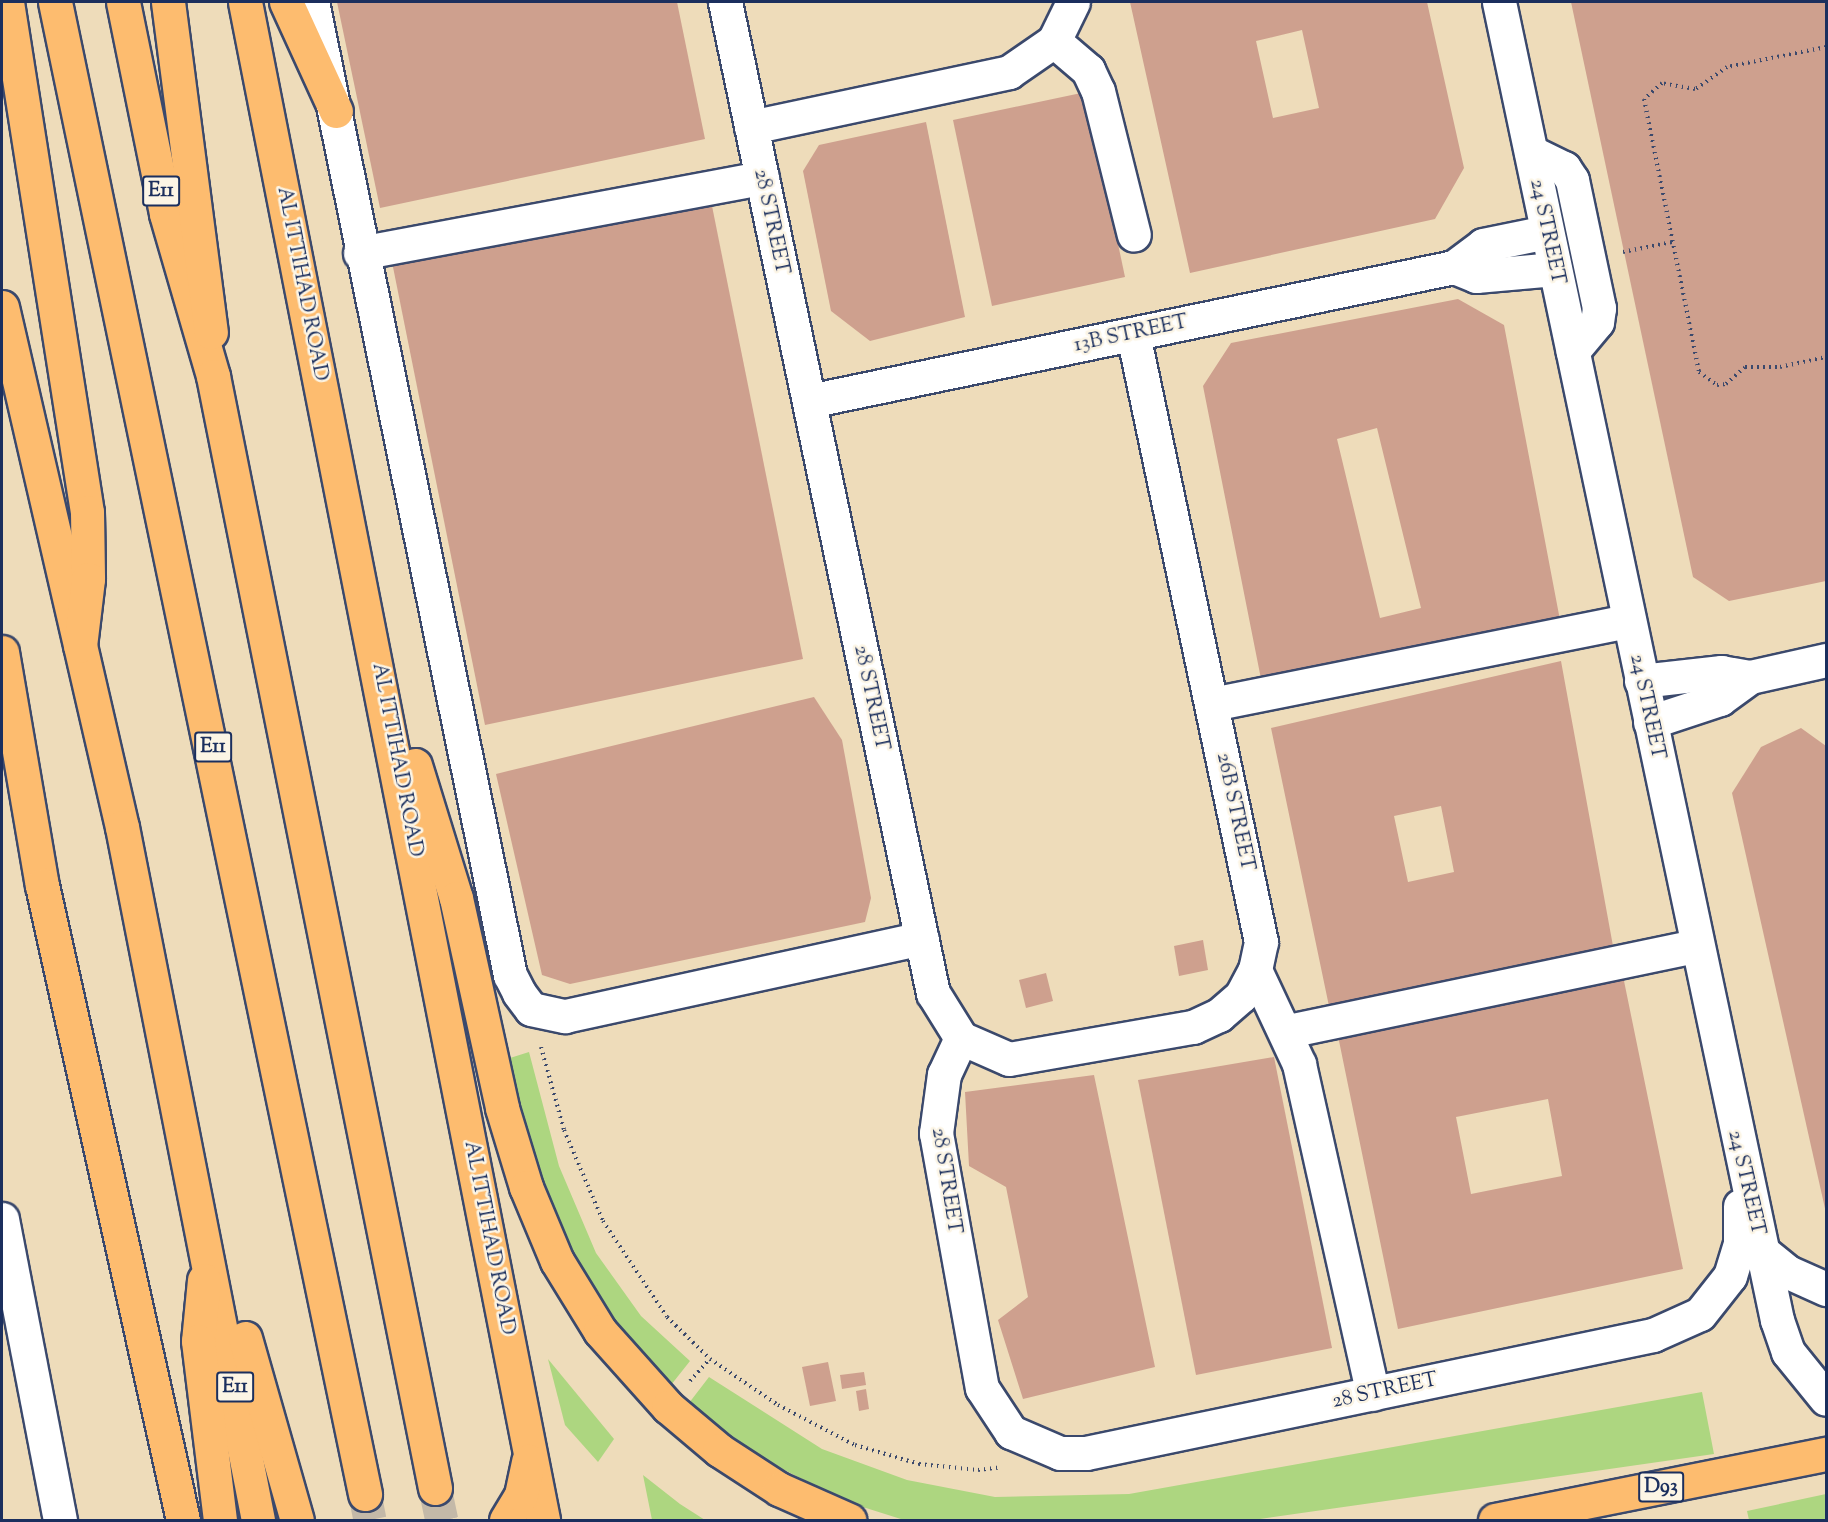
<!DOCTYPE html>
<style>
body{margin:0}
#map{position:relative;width:1828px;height:1522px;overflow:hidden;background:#eedcba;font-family:"Sorts Mill Goudy",serif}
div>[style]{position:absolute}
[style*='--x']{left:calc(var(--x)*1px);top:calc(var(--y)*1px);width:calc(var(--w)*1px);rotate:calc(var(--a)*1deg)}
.green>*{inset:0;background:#add680}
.building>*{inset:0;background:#cea08e}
.highway-tunnel>*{height:33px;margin-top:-16.5px;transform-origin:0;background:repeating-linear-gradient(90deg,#c4b9a8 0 33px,transparent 0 49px)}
.path>*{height:4px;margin-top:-2px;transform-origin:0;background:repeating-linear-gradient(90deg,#3b496c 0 1.5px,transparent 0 6px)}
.roads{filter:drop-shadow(2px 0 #3b496c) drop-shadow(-2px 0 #3b496c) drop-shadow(0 2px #3b496c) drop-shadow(0 -2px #3b496c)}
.minor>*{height:33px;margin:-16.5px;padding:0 16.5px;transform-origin:16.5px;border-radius:16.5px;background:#fff}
.major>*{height:33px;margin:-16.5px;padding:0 16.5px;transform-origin:16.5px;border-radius:16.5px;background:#fdbc6f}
.highway>*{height:33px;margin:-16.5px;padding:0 16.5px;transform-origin:16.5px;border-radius:16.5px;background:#fdbc6f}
span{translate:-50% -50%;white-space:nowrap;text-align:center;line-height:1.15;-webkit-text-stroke:5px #fcf5e5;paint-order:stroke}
.shield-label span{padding:2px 4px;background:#fcf5e5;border:2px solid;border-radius:4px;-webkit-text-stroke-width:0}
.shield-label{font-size:20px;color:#1b2f5e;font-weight:700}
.street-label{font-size:21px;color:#1b2f5e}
.frame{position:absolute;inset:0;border:3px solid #1b2f5e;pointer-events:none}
</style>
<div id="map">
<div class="green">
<div style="clip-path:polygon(529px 1052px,559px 1166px,596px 1253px,641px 1316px,690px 1361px,671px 1385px,611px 1319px,558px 1224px,529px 1143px,510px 1058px)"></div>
<div style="clip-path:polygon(548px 1359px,614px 1439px,598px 1462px,565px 1425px)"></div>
<div style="clip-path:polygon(709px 1377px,822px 1449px,907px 1480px,995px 1497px,1129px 1494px,1702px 1392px,1714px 1454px,1253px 1520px,904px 1520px,847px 1502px,761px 1458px,689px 1403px)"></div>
<div style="clip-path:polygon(643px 1475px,680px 1504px,705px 1520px,652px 1520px)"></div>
<div style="clip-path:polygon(1826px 1494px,1826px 1520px,1749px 1520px,1747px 1511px)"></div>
</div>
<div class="building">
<div style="clip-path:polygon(337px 2px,677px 2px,705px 139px,380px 208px)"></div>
<div style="clip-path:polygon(evenodd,1130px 2px,1427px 2px,1464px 168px,1435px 219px,1190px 273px,1130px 2px,1302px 30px,1319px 108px,1273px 118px,1256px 41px,1302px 30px)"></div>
<div style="clip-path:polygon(1571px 2px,1826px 2px,1826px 581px,1729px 601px,1693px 577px)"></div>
<div style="clip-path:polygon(1086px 92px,1125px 277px,992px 306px,953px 120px)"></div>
<div style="clip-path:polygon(926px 122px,965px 317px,870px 341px,831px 311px,803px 171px,819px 145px)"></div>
<div style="clip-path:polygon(710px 196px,803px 659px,485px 725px,392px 262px)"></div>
<div style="clip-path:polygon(evenodd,1458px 299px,1504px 325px,1560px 620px,1262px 684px,1203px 386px,1231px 343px,1458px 299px,1377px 428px,1421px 608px,1380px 618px,1337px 439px,1377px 428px)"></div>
<div style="clip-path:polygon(evenodd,1561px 661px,1613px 946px,1330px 1011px,1271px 728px,1561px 661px,1441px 806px,1454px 872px,1408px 882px,1394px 816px,1441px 806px)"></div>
<div style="clip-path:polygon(814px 697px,842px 740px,871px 898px,865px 922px,570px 984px,542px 975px,496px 774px)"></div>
<div style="clip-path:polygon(1801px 728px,1826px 746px,1826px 1213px,1732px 793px,1761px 747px)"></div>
<div style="clip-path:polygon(1203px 940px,1208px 970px,1179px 976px,1174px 946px)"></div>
<div style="clip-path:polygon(1046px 973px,1053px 1001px,1026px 1008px,1019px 980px)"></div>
<div style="clip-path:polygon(evenodd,1623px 976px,1683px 1269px,1398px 1329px,1338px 1036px,1623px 976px,1548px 1099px,1562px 1176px,1471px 1194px,1456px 1117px,1548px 1099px)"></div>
<div style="clip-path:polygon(1274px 1057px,1332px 1348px,1196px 1375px,1138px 1080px)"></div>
<div style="clip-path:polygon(1094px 1075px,1155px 1367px,1023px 1399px,998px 1320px,1028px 1297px,1006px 1187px,969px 1166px,965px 1092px)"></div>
<div style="clip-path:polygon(828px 1362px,836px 1401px,810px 1406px,802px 1367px)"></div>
<div style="clip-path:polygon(864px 1372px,866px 1385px,842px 1389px,840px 1375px)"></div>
<div style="clip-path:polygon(866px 1389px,869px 1409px,859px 1411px,856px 1391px)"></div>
</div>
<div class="highway-tunnel">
<div style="--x:435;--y:1488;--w:33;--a:78"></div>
<div style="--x:365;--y:1494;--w:26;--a:79"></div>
</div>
<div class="path">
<div style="--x:1826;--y:47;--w:101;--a:168.6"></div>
<div style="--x:1727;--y:67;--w:39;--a:145"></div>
<div style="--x:1695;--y:89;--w:34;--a:-170"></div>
<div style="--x:1662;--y:83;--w:24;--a:138"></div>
<div style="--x:1644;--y:99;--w:278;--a:78.6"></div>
<div style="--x:1699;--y:372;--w:22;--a:36"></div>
<div style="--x:1717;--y:385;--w:9;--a:-6"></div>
<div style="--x:1726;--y:384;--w:25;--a:-42"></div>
<div style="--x:1745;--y:367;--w:35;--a:0"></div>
<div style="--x:1780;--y:367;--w:47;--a:-12.3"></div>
<div style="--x:1623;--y:252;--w:50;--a:-11.5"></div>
<div style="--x:541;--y:1047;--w:86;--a:74.5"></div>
<div style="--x:564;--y:1130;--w:99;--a:66.8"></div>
<div style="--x:603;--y:1221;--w:115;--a:56.3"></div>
<div style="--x:667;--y:1317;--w:60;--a:44.3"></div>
<div style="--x:710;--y:1359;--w:82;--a:34.1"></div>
<div style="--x:778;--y:1405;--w:87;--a:27.5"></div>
<div style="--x:855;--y:1445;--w:67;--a:16.5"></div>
<div style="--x:919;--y:1464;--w:59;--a:5.8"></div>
<div style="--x:978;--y:1470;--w:23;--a:-7"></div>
<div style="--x:690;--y:1381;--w:30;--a:-48"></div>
</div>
<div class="roads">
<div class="minor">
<div style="--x:312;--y:2;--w:993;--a:78.5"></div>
<div style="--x:510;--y:975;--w:20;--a:63"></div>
<div style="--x:519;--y:993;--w:20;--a:53"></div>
<div style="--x:531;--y:1009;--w:35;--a:12"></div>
<div style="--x:565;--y:1016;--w:365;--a:-12.3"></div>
<div style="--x:725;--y:2;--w:1013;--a:78.15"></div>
<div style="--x:933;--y:993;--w:53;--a:58.1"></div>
<div style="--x:961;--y:1038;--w:52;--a:23.6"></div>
<div style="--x:1009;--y:1059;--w:187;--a:-9.9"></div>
<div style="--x:1193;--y:1027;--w:29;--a:-25"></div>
<div style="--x:1219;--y:1015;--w:29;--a:-41"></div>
<div style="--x:1241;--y:996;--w:30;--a:-62"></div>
<div style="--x:1255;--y:970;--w:29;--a:-78"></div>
<div style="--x:1261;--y:942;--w:621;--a:-101.89"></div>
<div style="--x:1499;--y:2;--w:1347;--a:78.09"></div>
<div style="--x:1777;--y:1320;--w:34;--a:71"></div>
<div style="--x:1788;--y:1352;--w:60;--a:51"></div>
<div style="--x:1054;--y:41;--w:45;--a:40.5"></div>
<div style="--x:1088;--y:70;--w:23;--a:65"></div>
<div style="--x:1098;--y:91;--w:148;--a:76"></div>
<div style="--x:751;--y:127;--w:264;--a:-12"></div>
<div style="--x:1009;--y:72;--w:55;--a:-34.6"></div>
<div style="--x:1054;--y:41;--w:43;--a:-64"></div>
<div style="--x:1531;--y:152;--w:37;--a:26"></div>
<div style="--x:1564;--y:168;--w:14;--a:56"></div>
<div style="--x:1572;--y:180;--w:131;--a:78.1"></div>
<div style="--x:1599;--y:308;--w:14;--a:98"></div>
<div style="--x:1597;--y:322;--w:38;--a:130"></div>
<div style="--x:360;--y:253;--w:409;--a:-10.6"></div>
<div style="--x:1454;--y:267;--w:24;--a:22"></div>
<div style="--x:1476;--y:276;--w:79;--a:-5.1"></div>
<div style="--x:809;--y:401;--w:659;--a:-11.74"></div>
<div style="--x:1454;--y:267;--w:36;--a:-37"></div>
<div style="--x:1483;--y:245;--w:65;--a:-11.5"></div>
<div style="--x:1641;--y:681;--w:81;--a:-6.4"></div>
<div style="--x:1721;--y:672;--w:29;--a:10"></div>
<div style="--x:1750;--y:677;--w:78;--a:-12.6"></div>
<div style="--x:1212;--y:704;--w:425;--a:-11.3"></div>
<div style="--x:1650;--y:722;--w:74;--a:-18.2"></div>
<div style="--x:1720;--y:699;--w:37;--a:-36"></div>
<div style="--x:1255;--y:970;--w:104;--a:64.9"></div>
<div style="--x:1299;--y:1064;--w:338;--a:77.4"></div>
<div style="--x:1288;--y:1031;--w:417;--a:-11.8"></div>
<div style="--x:961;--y:1038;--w:40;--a:115"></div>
<div style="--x:944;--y:1074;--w:60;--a:97.7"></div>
<div style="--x:936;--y:1133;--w:259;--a:79.8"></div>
<div style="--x:982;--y:1388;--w:53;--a:56.6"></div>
<div style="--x:1011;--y:1432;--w:53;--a:23.2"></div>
<div style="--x:1060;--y:1453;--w:26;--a:0"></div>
<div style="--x:1086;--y:1453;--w:579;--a:-11.76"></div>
<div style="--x:1653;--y:1335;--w:51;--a:-24.1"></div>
<div style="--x:1700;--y:1314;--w:48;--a:-51.7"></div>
<div style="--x:1730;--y:1276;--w:34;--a:-73"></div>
<div style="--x:1740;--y:1244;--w:38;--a:-90"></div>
<div style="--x:2;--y:1219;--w:307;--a:79.1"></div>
<div style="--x:1762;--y:1251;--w:33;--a:39"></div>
<div style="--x:1788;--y:1272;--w:42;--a:24.1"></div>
</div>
<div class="major">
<div style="--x:245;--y:2;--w:1547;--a:78.89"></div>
<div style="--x:286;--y:2;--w:120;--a:65.4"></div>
<div style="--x:2;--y:307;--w:534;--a:77.01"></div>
<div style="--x:122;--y:827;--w:706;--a:78.9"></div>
<div style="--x:415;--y:765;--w:139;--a:72.9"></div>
<div style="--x:456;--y:898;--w:215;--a:77.6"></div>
<div style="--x:502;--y:1108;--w:83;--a:73.1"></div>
<div style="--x:526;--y:1187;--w:80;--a:67.3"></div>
<div style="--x:557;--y:1261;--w:82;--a:58.4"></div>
<div style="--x:600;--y:1331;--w:102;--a:48.2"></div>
<div style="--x:668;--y:1407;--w:67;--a:40.1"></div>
<div style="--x:719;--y:1450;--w:72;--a:33"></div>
<div style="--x:779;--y:1489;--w:77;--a:23.9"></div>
<div style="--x:204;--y:1280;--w:61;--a:95.6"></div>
<div style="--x:198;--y:1341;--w:180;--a:83"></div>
<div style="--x:245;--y:1338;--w:189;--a:74.1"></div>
<div style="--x:506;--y:1520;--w:29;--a:-59"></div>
<div style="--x:521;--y:1495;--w:35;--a:-78"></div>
<div style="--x:1495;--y:1520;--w:338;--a:-11.3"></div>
</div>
<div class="highway">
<div style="--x:7;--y:2;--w:516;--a:81.09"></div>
<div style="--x:87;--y:512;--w:67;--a:89.1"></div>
<div style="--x:88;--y:579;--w:67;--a:96.8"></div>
<div style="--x:55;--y:2;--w:1524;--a:78.26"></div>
<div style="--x:123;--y:2;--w:216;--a:78.5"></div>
<div style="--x:166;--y:214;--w:169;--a:73.8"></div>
<div style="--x:213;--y:376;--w:1134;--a:78.71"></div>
<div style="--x:168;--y:2;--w:333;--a:82.6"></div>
<div style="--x:2;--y:652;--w:236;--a:80.3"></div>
<div style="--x:42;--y:885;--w:650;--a:77.48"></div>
</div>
</div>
<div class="shield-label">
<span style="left:161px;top:191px">E11</span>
<span style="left:213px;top:747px">E11</span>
<span style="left:235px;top:1387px">E11</span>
<span style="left:1661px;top:1487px">D93</span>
</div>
<div class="street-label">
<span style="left:771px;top:222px;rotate:78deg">28 STREET</span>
<span style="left:1547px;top:232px;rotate:78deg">24 STREET</span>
<span style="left:302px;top:284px;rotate:79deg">AL ITTIHAD ROAD</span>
<span style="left:1131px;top:334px;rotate:-12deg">13B STREET</span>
<span style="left:871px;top:698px;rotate:78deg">28 STREET</span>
<span style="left:1647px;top:707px;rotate:78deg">24 STREET</span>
<span style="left:397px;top:760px;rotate:79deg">AL ITTIHAD ROAD</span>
<span style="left:1235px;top:812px;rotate:78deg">26B STREET</span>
<span style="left:946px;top:1181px;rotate:81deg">28 STREET</span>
<span style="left:1746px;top:1183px;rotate:77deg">24 STREET</span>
<span style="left:489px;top:1238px;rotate:79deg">AL ITTIHAD ROAD</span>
<span style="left:1385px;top:1391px;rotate:-12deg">28 STREET</span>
</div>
<div class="frame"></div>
</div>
